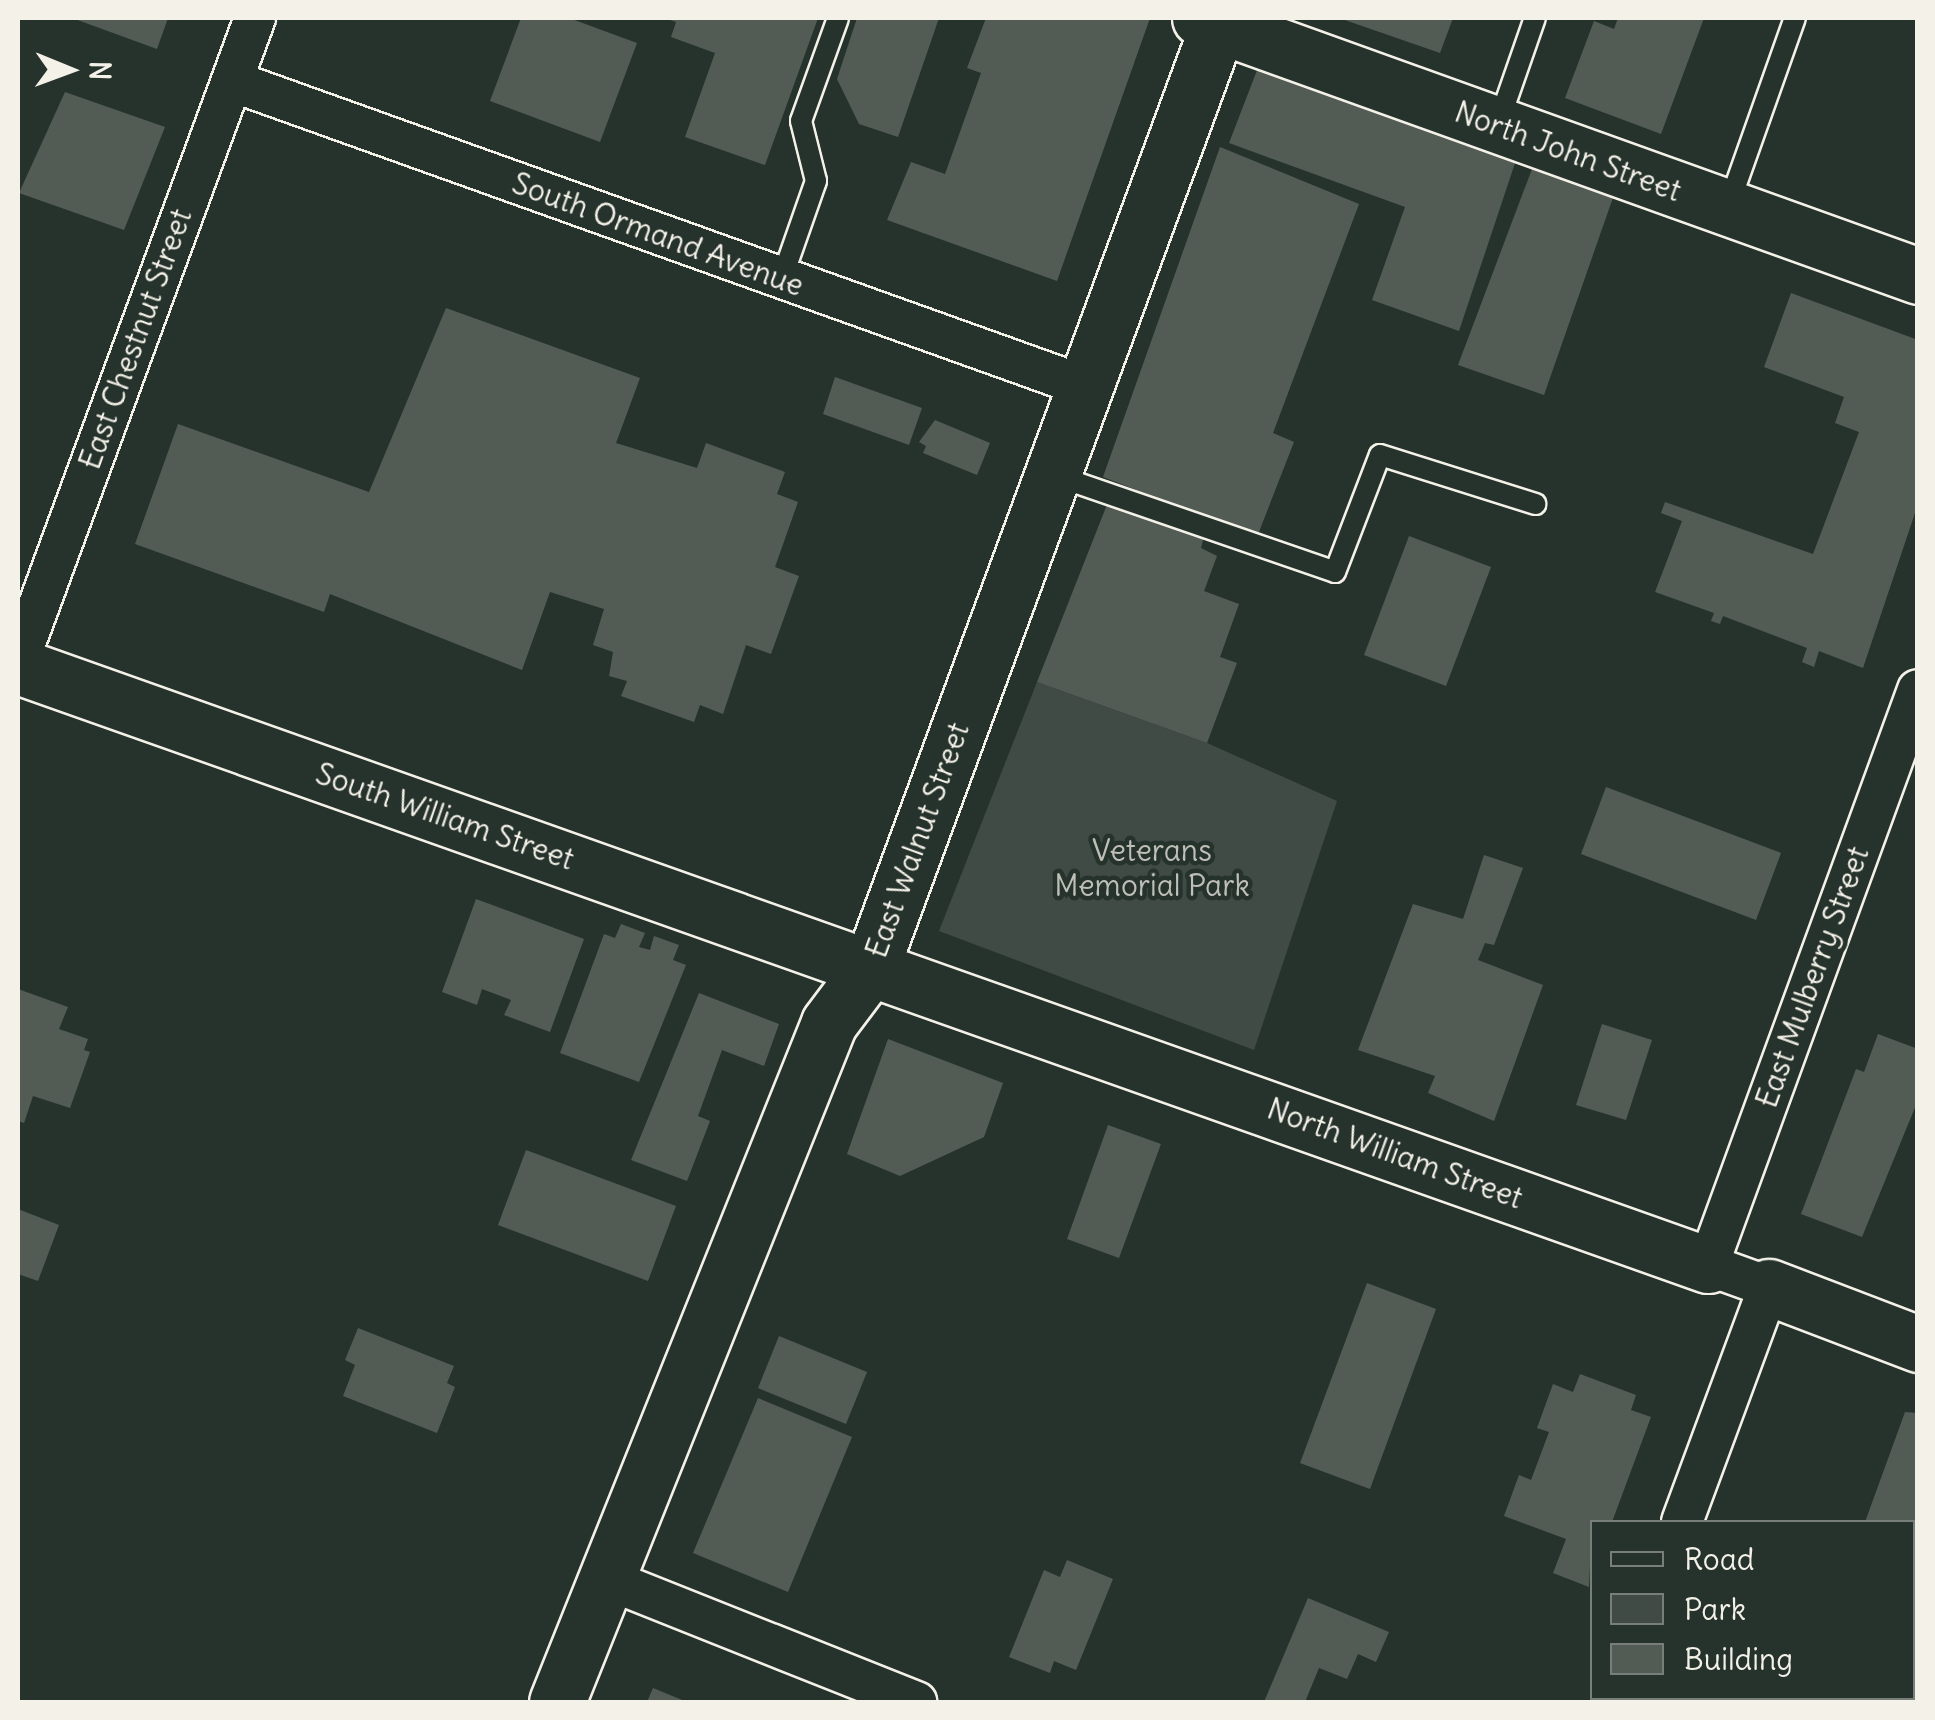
<!DOCTYPE html>
<style>
body{margin:0}
#map{position:relative;width:1935px;height:1720px;overflow:hidden;background:#26332d;font-family:Delius,sans-serif}
div>[style]{position:absolute}
[style*='--x']{left:calc(var(--x)*1px);top:calc(var(--y)*1px);width:calc(var(--w)*1px);rotate:calc(var(--a)*1deg)}
.green>*{inset:0;background:#414b45}
.building>*{inset:0;background:#525c55}
.roads{filter:drop-shadow(2px 0 #f4f1e8) drop-shadow(-2px 0 #f4f1e8) drop-shadow(0 2px #f4f1e8) drop-shadow(0 -2px #f4f1e8)}
.lane>*{height:20px;margin:-10px;padding:0 10px;transform-origin:10px;border-radius:10px;background:#26332d}
.street>*{height:40px;margin:-20px;padding:0 20px;transform-origin:20px;border-radius:20px;background:#26332d}
.secondary>*{height:55px;margin:-27.5px;padding:0 27.5px;transform-origin:27.5px;border-radius:27.5px;background:#26332d}
span{translate:-50% -50%;white-space:nowrap;text-align:center;line-height:1.15;-webkit-text-stroke:9px #26332d;paint-order:stroke}
.street-label{font-size:30px;color:#f4f1e8}
.park-label{font-size:30px;color:#bebfb7}
.frame{position:absolute;inset:0;border:20px solid #f4f1e8;pointer-events:none}
.legend{position:absolute;left:1590px;top:1520px;width:325px;height:180px;box-sizing:border-box;background:#26332d;border:2px solid #787f78;margin:0;padding:12px 18px;list-style:none;font-size:30px;color:#f4f1e8}
.legend li{display:flex;align-items:center;gap:20px;height:50px}
.legend b{width:50px;border:2px solid #787f78}
.north{position:absolute;left:20px;top:20px;width:100px;height:100px;-webkit-text-stroke:8px #26332d;paint-order:stroke;rotate:91deg;font-size:28px;font-weight:700;line-height:40px;text-align:center;color:#f4f1e8}
.north::after{content:'';display:block;margin:auto;width:35px;height:45px;background:#f4f1e8;clip-path:polygon(50% 0,100% 100%,50% 72%,0 100%)}
</style>
<div id="map">
<div class="green">
<div style="clip-path:polygon(1037px 682px,1207px 743px,1337px 801px,1254px 1050px,939px 931px)"></div>
</div>
<div class="building">
<div style="clip-path:polygon(72px 18px,168px 18px,157px 49px)"></div>
<div style="clip-path:polygon(521px 18px,569px 18px,637px 43px,600px 142px,490px 101px)"></div>
<div style="clip-path:polygon(664px 18px,818px 18px,765px 165px,685px 137px,715px 53px,671px 37px,676px 22px)"></div>
<div style="clip-path:polygon(857px 18px,939px 18px,898px 137px,859px 124px,837px 79px)"></div>
<div style="clip-path:polygon(986px 18px,1150px 18px,1057px 281px,887px 220px,911px 162px,945px 174px,981px 73px,967px 68px)"></div>
<div style="clip-path:polygon(1339px 18px,1453px 18px,1440px 53px)"></div>
<div style="clip-path:polygon(1618px 18px,1704px 18px,1661px 134px,1565px 98px,1594px 21px,1614px 29px)"></div>
<div style="clip-path:polygon(1261px 60px,1518px 154px,1459px 331px,1372px 300px,1405px 207px,1229px 143px)"></div>
<div style="clip-path:polygon(65px 92px,165px 127px,124px 230px,19px 193px)"></div>
<div style="clip-path:polygon(1220px 147px,1359px 204px,1273px 433px,1294px 442px,1257px 537px,1103px 477px)"></div>
<div style="clip-path:polygon(1535px 161px,1616px 189px,1544px 395px,1458px 365px)"></div>
<div style="clip-path:polygon(1791px 293px,1918px 340px,1918px 504px,1863px 668px,1819px 651px,1814px 667px,1802px 662px,1807px 648px,1723px 616px,1720px 624px,1711px 621px,1714px 613px,1655px 592px,1682px 521px,1661px 513px,1665px 502px,1813px 554px,1859px 432px,1835px 423px,1844px 397px,1764px 367px)"></div>
<div style="clip-path:polygon(446px 308px,640px 378px,616px 443px,697px 468px,706px 443px,785px 472px,777px 494px,798px 502px,775px 567px,799px 576px,771px 654px,746px 645px,723px 714px,700px 705px,694px 722px,621px 696px,627px 681px,609px 676px,613px 652px,593px 645px,604px 609px,550px 592px,522px 670px,330px 594px,324px 612px,135px 544px,178px 424px,369px 492px)"></div>
<div style="clip-path:polygon(835px 377px,922px 408px,909px 445px,823px 414px)"></div>
<div style="clip-path:polygon(935px 420px,990px 443px,977px 475px,923px 453px,926px 446px,919px 442px)"></div>
<div style="clip-path:polygon(1110px 497px,1205px 532px,1201px 548px,1217px 556px,1204px 591px,1239px 604px,1220px 657px,1237px 663px,1207px 743px,1037px 682px)"></div>
<div style="clip-path:polygon(1409px 536px,1491px 567px,1446px 686px,1364px 655px)"></div>
<div style="clip-path:polygon(1606px 787px,1781px 853px,1756px 920px,1581px 854px)"></div>
<div style="clip-path:polygon(1484px 855px,1523px 868px,1494px 945px,1485px 943px,1478px 960px,1543px 985px,1494px 1121px,1428px 1093px,1435px 1076px,1358px 1050px,1413px 904px,1463px 919px)"></div>
<div style="clip-path:polygon(476px 899px,584px 939px,550px 1032px,504px 1015px,511px 1000px,482px 989px,477px 1005px,442px 992px)"></div>
<div style="clip-path:polygon(621px 924px,645px 933px,639px 947px,650px 950px,654px 936px,679px 945px,673px 960px,686px 965px,639px 1082px,560px 1053px,604px 934px,615px 938px)"></div>
<div style="clip-path:polygon(18px 989px,68px 1007px,59px 1029px,88px 1039px,84px 1050px,90px 1052px,70px 1108px,33px 1096px,24px 1123px,18px 1121px)"></div>
<div style="clip-path:polygon(699px 993px,779px 1024px,764px 1066px,722px 1050px,698px 1116px,710px 1121px,687px 1181px,631px 1160px)"></div>
<div style="clip-path:polygon(1602px 1024px,1652px 1040px,1626px 1120px,1576px 1105px)"></div>
<div style="clip-path:polygon(1878px 1034px,1918px 1049px,1918px 1100px,1862px 1237px,1801px 1214px,1856px 1069px,1864px 1072px)"></div>
<div style="clip-path:polygon(888px 1039px,1003px 1083px,984px 1137px,900px 1176px,847px 1154px)"></div>
<div style="clip-path:polygon(1108px 1125px,1161px 1144px,1119px 1258px,1067px 1239px)"></div>
<div style="clip-path:polygon(526px 1150px,676px 1206px,648px 1281px,498px 1225px)"></div>
<div style="clip-path:polygon(18px 1209px,59px 1225px,38px 1281px,18px 1274px)"></div>
<div style="clip-path:polygon(1367px 1283px,1436px 1309px,1370px 1489px,1300px 1463px)"></div>
<div style="clip-path:polygon(358px 1328px,454px 1366px,447px 1383px,455px 1387px,437px 1433px,343px 1396px,355px 1365px,345px 1360px)"></div>
<div style="clip-path:polygon(779px 1336px,867px 1372px,846px 1424px,758px 1388px)"></div>
<div style="clip-path:polygon(1580px 1374px,1636px 1395px,1631px 1410px,1651px 1417px,1612px 1522px,1592px 1522px,1589px 1587px,1553px 1573px,1566px 1539px,1504px 1516px,1519px 1475px,1531px 1480px,1549px 1432px,1537px 1428px,1553px 1384px,1573px 1392px)"></div>
<div style="clip-path:polygon(758px 1398px,852px 1437px,788px 1592px,693px 1553px)"></div>
<div style="clip-path:polygon(1905px 1412px,1918px 1413px,1918px 1702px,1810px 1702px,1912px 1698px,1912px 1522px,1865px 1522px)"></div>
<div style="clip-path:polygon(1067px 1560px,1113px 1579px,1076px 1670px,1054px 1661px,1050px 1673px,1009px 1657px,1044px 1570px,1060px 1577px)"></div>
<div style="clip-path:polygon(1308px 1598px,1389px 1632px,1376px 1662px,1358px 1654px,1347px 1679px,1319px 1668px,1305px 1702px,1264px 1702px)"></div>
<div style="clip-path:polygon(653px 1688px,687px 1702px,647px 1702px)"></div>
</div>
<div class="roads">
<div class="lane">
<div style="--x:1498;--y:124;--w:112;--a:-70.8"></div>
<div style="--x:1729;--y:204;--w:197;--a:-70.5"></div>
<div style="--x:782;--y:278;--w:103;--a:-70.7"></div>
<div style="--x:816;--y:181;--w:62;--a:-104"></div>
<div style="--x:801;--y:121;--w:109;--a:-70.2"></div>
<div style="--x:1054;--y:475;--w:297;--a:19"></div>
<div style="--x:1335;--y:572;--w:125;--a:-69"></div>
<div style="--x:1380;--y:455;--w:163;--a:17.5"></div>
</div>
<div class="street">
<div style="--x:232;--y:81;--w:905;--a:19.7"></div>
<div style="--x:18;--y:662;--w:686;--a:-69.8"></div>
<div style="--x:1682;--y:1522;--w:251;--a:-69.7"></div>
<div style="--x:1769;--y:1287;--w:65;--a:-160.2"></div>
<div style="--x:1708;--y:1265;--w:612;--a:-69.94"></div>
<div style="--x:607;--y:1579;--w:333;--a:21.7"></div>
<div style="--x:1619;--y:1702;--w:4;--a:-63"></div>
</div>
<div class="secondary">
<div style="--x:1200;--y:18;--w:763;--a:19.76"></div>
<div style="--x:18;--y:666;--w:1793;--a:19.52"></div>
<div style="--x:1769;--y:1287;--w:160;--a:20.9"></div>
<div style="--x:557;--y:1702;--w:731;--a:-68.17"></div>
<div style="--x:829;--y:1023;--w:70;--a:-53.1"></div>
<div style="--x:871;--y:967;--w:1011;--a:-69.76"></div>
</div>
</div>
<div class="street-label">
<span style="left:1568px;top:151px;rotate:20deg">North John Street</span>
<span style="left:658px;top:234px;rotate:20deg">South Ormand Avenue</span>
<span style="left:135px;top:339px;rotate:-70deg">East Chestnut Street</span>
<span style="left:445px;top:816px;rotate:19deg">South William Street</span>
<span style="left:917px;top:840px;rotate:-70deg">East Walnut Street</span>
<span style="left:1812px;top:977px;rotate:-70deg">East Mulberry Street</span>
<span style="left:1395px;top:1153px;rotate:20deg">North William Street</span>
</div>
<div class="park-label">
<span style="left:1152px;top:867px">Veterans<br>Memorial Park</span>
</div>
<div class="frame"></div>
<ul class="legend">
<li><b style="height:12px;background:#26332d"></b>Road</li>
<li><b style="height:28px;background:#414b45"></b>Park</li>
<li><b style="height:28px;background:#525c55"></b>Building</li>
</ul>
<div class="north">N</div>
</div>
